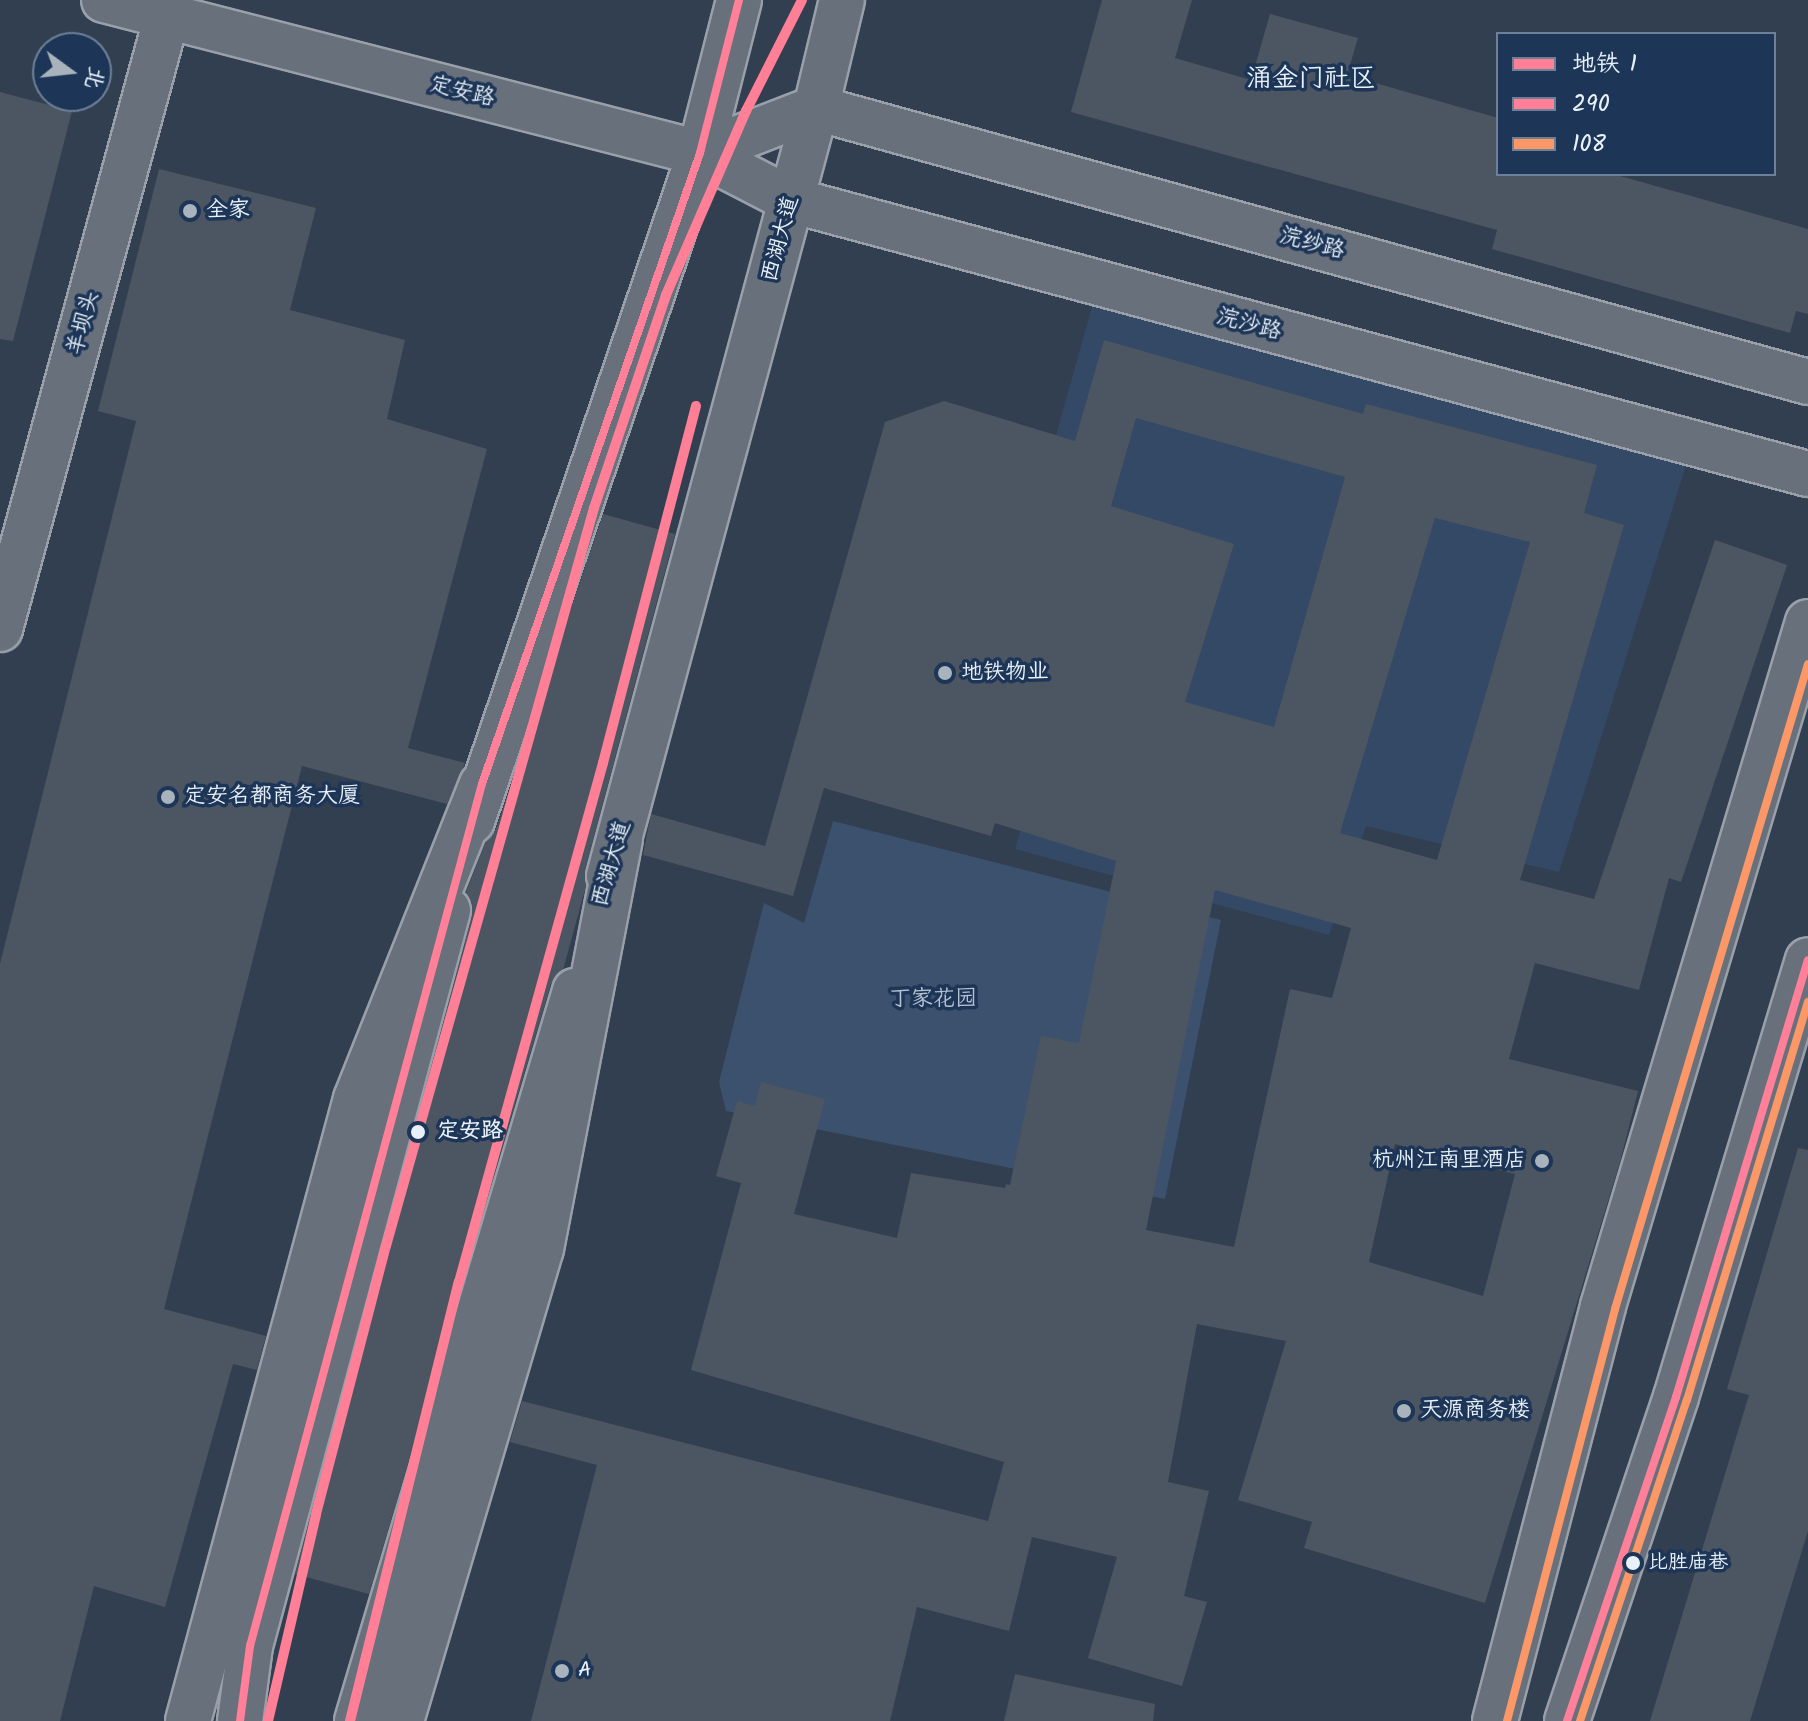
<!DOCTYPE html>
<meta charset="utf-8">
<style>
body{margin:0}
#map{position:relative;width:1808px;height:1721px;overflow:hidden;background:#323f50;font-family:Kalam,"LXGW WenKai TC",sans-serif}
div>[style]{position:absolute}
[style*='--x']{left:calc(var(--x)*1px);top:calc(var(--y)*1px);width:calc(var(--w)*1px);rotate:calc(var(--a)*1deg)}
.built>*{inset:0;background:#334965}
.green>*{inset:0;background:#3c516d}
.building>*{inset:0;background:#4c5663}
.roads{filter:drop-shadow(2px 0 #99a0aa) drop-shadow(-2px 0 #99a0aa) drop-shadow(0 2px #99a0aa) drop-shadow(0 -2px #99a0aa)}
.minor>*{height:44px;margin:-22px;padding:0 22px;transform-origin:22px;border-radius:22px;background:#67707b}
.tertiary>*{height:44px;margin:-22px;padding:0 22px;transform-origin:22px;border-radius:22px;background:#67707b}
.secondary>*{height:44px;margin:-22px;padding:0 22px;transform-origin:22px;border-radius:22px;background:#67707b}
.trunk>*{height:44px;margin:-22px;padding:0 22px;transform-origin:22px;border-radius:22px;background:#67707b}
.bus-1>*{height:8px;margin:-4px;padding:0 4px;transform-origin:4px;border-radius:4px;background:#ff8098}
.bus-2>*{height:8px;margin:-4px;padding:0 4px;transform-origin:4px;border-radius:4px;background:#fc9868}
.metro-1>*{height:10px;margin:-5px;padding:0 5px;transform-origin:5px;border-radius:5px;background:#ff8096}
.dots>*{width:22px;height:22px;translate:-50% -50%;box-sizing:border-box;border:4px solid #1d3557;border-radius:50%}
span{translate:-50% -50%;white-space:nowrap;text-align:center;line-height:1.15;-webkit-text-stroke:7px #1d3557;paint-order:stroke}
.bus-label{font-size:20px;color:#e8f1f8}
.left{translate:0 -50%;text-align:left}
.street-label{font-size:22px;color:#e8f1f8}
.poi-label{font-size:22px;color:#e8f1f8}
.right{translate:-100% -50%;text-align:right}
.park-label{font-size:22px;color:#b5c2d0}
.stop-label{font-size:22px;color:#e8f1f8;font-weight:700}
.quarter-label{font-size:26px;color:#e8f1f8}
.legend{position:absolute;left:1496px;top:32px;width:280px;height:144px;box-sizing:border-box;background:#1d3557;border:2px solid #6e8097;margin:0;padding:10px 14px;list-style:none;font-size:24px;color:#e8f1f8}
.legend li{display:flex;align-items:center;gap:16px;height:40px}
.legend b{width:40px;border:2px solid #6e8097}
.north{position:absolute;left:32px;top:32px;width:80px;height:80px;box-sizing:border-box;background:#1d3557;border:2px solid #6e8097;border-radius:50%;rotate:105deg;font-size:22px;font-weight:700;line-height:32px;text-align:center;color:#e8f1f8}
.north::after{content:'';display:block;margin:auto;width:28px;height:36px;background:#a8b3bd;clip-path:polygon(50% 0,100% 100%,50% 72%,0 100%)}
</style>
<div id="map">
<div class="built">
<div style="clip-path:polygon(1098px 285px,1693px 443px,1559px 872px,1366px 826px,1329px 935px,1015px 849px,1105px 557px,1030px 529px)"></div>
</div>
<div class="green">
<div style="clip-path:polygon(833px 821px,1221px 920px,1165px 1199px,726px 1111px,719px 1082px,764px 903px,804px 923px)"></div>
</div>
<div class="building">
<div style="clip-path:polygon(1102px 0,1192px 0,1175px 58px,1251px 80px,1270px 14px,1358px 38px,1347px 75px,1498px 118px,1498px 174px,1613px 174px,1808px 229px,1808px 314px,1796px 311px,1790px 333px,1492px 249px,1497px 230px,1071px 112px)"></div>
<div style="clip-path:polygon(0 92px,72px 111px,13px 341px,0 339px)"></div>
<div style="clip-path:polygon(159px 169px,316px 208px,290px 310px,405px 340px,387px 419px,487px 449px,408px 748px,465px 763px,447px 804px,302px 766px,164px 1309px,266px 1336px,257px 1370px,233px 1364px,165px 1607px,94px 1586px,60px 1721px,0 1721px,0 964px,136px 421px,98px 411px)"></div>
<div style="clip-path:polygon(evenodd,1104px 340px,1363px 414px,1366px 404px,1597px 465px,1584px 513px,1624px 525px,1520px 880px,1594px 899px,1715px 540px,1787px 565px,1681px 882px,1669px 878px,1639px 990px,1535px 963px,1509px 1059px,1638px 1091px,1620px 1162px,1485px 1603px,1304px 1548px,1312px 1522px,1238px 1500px,1286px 1341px,1197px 1324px,1168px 1482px,1209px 1491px,1184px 1596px,1207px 1602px,1182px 1686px,1088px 1658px,1117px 1557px,1032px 1537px,1009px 1631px,917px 1607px,890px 1721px,531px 1721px,597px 1465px,510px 1442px,522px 1401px,988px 1521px,1004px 1462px,691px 1370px,741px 1183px,716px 1176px,737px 1101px,755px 1106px,761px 1082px,825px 1099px,794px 1214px,897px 1238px,911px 1173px,1005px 1188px,1006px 1184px,1010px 1185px,1041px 1036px,1079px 1043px,1116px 861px,995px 823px,991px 836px,824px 788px,793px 896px,643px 855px,651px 814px,765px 846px,885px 422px,944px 401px,1075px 441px,1104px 340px,1136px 418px,1345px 477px,1274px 727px,1185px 702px,1234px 544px,1111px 506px,1136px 418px,1104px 340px,1435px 518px,1530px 542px,1437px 860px,1340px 833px,1435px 518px,1104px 340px,1215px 890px,1351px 928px,1332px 998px,1290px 989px,1234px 1247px,1146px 1230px,1215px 890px,1104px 340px,1395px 1144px,1515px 1174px,1483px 1296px,1369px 1262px,1395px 1144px)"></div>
<div style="clip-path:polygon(603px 514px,675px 534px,585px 870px,586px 886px,563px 970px,551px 984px,369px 1594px,295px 1574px,472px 916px,472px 903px,466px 892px,486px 841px,496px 829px)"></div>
<div style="clip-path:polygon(1798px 1148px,1808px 1150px,1808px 1531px,1750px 1721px,1650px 1721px,1749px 1395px,1727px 1389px)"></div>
<div style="clip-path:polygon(1015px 1674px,1155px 1704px,1153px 1721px,1004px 1721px)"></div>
</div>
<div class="roads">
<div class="minor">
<div style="--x:0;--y:629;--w:635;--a:-74.76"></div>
</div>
<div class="tertiary">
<div style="--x:104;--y:0;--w:615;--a:14.4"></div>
<div style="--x:700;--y:153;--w:124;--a:-21.2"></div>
<div style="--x:1495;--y:1721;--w:429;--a:-75.4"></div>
<div style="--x:1603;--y:1306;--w:714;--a:-73.32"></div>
<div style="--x:1567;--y:1721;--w:342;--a:-71.4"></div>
<div style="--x:1676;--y:1397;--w:456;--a:-73.2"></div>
</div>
<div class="secondary">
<div style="--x:816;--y:108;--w:1029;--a:15.44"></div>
<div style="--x:700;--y:153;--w:102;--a:27.3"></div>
<div style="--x:791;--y:200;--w:1053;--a:15.08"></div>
<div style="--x:472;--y:821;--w:706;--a:-71.15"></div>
<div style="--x:700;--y:153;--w:158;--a:-75.7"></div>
<div style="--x:609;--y:876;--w:795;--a:-74.92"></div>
<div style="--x:816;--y:108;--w:111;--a:-76.5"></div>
<div style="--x:240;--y:1721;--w:76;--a:-82.4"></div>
<div style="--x:250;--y:1646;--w:762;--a:-74.94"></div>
<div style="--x:357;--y:1721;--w:762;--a:-73.37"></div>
</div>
<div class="trunk">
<div style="--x:188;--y:1721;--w:644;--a:-74.89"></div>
<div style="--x:356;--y:1099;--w:339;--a:-68.2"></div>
<div style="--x:401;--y:1721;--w:492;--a:-73.5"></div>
<div style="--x:541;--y:1249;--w:417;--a:-79.1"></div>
</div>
</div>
<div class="bus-1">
<div style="--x:240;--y:1721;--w:76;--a:-82.4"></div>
<div style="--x:250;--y:1646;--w:893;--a:-74.94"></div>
<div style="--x:482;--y:784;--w:668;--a:-70.94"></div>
<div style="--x:700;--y:153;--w:158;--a:-75.7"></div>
<div style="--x:1567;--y:1721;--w:342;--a:-71.4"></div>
<div style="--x:1676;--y:1397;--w:456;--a:-73.2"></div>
</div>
<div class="bus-2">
<div style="--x:1507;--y:1721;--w:426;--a:-75.3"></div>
<div style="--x:1615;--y:1309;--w:673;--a:-73.34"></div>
<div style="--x:1580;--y:1721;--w:338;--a:-71.6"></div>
<div style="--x:1687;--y:1400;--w:416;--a:-73.1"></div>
</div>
<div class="metro-1">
<div style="--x:268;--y:1721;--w:212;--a:-76.9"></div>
<div style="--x:316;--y:1514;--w:277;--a:-75.4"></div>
<div style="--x:386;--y:1246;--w:767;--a:-74.26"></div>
<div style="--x:594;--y:508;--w:225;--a:-71.3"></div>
<div style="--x:666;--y:295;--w:201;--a:-66.5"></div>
<div style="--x:746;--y:111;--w:124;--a:-63.2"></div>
<div style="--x:350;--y:1721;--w:452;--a:-76.1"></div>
<div style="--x:459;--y:1282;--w:539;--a:-74.49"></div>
<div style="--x:603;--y:763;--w:369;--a:-75.4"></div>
</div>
<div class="dots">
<div style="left:190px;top:211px;background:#a8b3bd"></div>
<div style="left:945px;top:673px;background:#a8b3bd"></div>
<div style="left:168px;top:797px;background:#a8b3bd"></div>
<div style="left:418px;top:1132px;background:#e8f1f8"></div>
<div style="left:1542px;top:1161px;background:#a8b3bd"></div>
<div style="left:1404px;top:1411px;background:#a8b3bd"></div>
<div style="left:1633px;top:1563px;background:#e8f1f8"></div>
<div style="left:562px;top:1671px;background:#a8b3bd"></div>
</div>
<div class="bus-label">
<span class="left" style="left:1648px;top:1563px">比胜庙巷</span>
</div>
<div class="street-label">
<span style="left:462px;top:92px;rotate:14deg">定安路</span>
<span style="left:781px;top:239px;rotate:-75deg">西湖大道</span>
<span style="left:1312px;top:244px;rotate:15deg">浣纱路</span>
<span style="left:84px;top:323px;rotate:-75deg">羊坝头</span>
<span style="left:1249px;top:325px;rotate:15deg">浣沙路</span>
<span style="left:612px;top:864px;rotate:-74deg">西湖大道</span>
</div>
<div class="poi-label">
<span class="left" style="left:206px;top:211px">全家</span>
<span class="left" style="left:961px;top:673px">地铁物业</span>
<span class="left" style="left:184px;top:797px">定安名都商务大厦</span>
<span class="right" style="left:1526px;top:1161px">杭州江南里酒店</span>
<span class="left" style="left:1420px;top:1411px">天源商务楼</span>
<span class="left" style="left:578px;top:1671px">A</span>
</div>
<div class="park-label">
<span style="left:933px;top:1000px">丁家花园</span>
</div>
<div class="stop-label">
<span class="left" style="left:437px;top:1132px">定安路</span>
</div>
<div class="quarter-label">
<span style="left:1311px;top:80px">涌金门社区</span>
</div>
<ul class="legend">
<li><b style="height:10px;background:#ff8096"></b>地铁 1</li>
<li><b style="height:10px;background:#ff8098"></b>290</li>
<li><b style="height:10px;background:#fc9868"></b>108</li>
</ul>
<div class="north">北</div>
</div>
